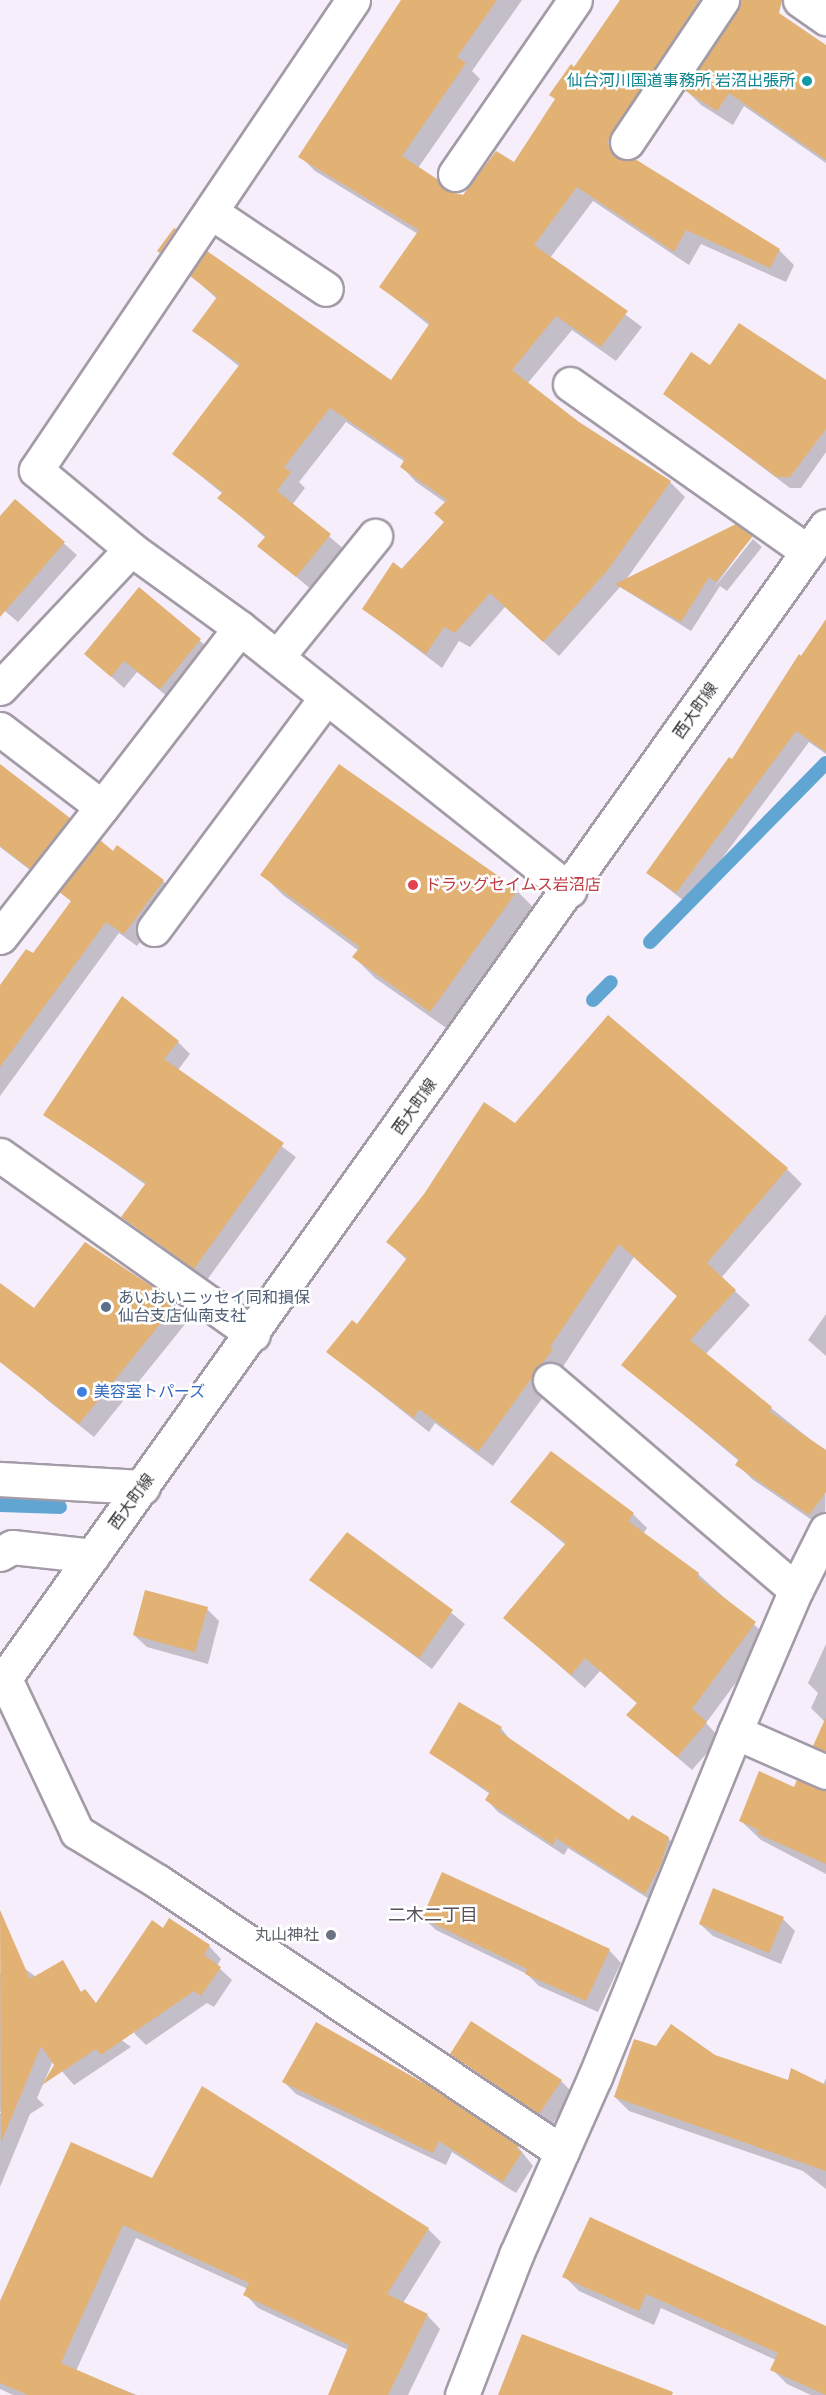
<!DOCTYPE html>
<meta charset="utf-8">
<style>
body{margin:0}
#map{position:relative;width:826px;height:2395px;overflow:hidden;background:#f6eefb;font-family:Montserrat,"Noto Sans JP",sans-serif}
div>[style]{position:absolute}
[style*='--x']{left:calc(var(--x)*1px);top:calc(var(--y)*1px);width:calc(var(--w)*1px);rotate:calc(var(--a)*1deg)}
.shadow>*{inset:0;background:#0003}
.stream>*{height:14px;margin:-7px;padding:0 7px;transform-origin:7px;border-radius:7px;background:#61a6d3}
.building>*{inset:0;background:#e1b274}
.roads{filter:drop-shadow(2px 0 #a39ba7) drop-shadow(-2px 0 #a39ba7) drop-shadow(0 2px #a39ba7) drop-shadow(0 -2px #a39ba7)}
.minor>*{height:33px;margin:-16.5px;padding:0 16.5px;transform-origin:16.5px;border-radius:16.5px;background:#fff}
.dots>*{width:16px;height:16px;translate:-50% -50%;box-sizing:border-box;border:3px solid #fff;border-radius:50%}
span{translate:-50% -50%;white-space:nowrap;text-align:center;line-height:1.15;-webkit-text-stroke:5px #fff;paint-order:stroke}
.culture-label{font-size:16px;color:#0d838f}
.right{translate:-100% -50%;text-align:right}
.street-label{font-size:16px;color:#3d3a3f}
.health-label{font-size:16px;color:#be3a42}
.left{translate:0 -50%;text-align:left}
.service-label{font-size:16px;color:#4e5e75}
.shop-label{font-size:16px;color:#366cbe}
.worship-label{font-size:16px;color:#5b616d}
.neighbourhood-label{font-size:18px;color:#58515c}
</style>
<div id="map">
<div class="shadow">
<div style="clip-path:polygon(403px 0,522px 0,472px 71px,480px 79px,418px 168px,449px 193px,463px 197px,514px 164px,621px 0,728px 0,621px 157px,779px 250px,794px 265px,786px 282px,701px 244px,689px 265px,593px 201px,550px 258px,642px 327px,616px 361px,572px 330px,527px 384px,578px 424px,670px 482px,685px 497px,625px 581px,751px 537px,713px 589px,753px 539px,762px 547px,727px 591px,720px 586px,691px 631px,620px 587px,559px 656px,505px 607px,470px 647px,459px 641px,442px 668px,364px 609px,445px 522px,446px 503px,416px 482px,402px 467px,405px 462px,346px 422px,299px 482px,305px 488px,292px 505px,345px 550px,312px 590px,259px 546px,266px 538px,219px 498px,223px 494px,174px 454px,240px 367px,194px 331px,217px 299px,192px 276px,392px 382px,430px 326px,381px 287px,418px 234px,315px 171px,300px 156px)"></div>
<div style="clip-path:polygon(741px 0,757px 0,826px 47px,826px 163px,744px 106px,733px 125px,701px 105px,686px 90px)"></div>
<div style="clip-path:polygon(710px 367px,826px 383px,826px 452px,801px 488px,790px 488px,665px 394px)"></div>
<div style="clip-path:polygon(15px 501px,77px 555px,18px 622px,0 607px,0 519px)"></div>
<div style="clip-path:polygon(139px 589px,213px 652px,173px 701px,137px 672px,124px 688px,86px 654px)"></div>
<div style="clip-path:polygon(826px 622px,826px 754px,809px 742px,688px 904px,648px 873px,732px 761px)"></div>
<div style="clip-path:polygon(0 784px,69px 819px,81px 831px,43px 880px,0 847px)"></div>
<div style="clip-path:polygon(114px 853px,163px 881px,175px 894px,137px 946px,119px 933px,0 1096px,0 987px,33px 955px,72px 902px,61px 892px)"></div>
<div style="clip-path:polygon(262px 874px,517px 891px,538px 912px,452px 1032px,375px 978px,354px 957px,359px 951px,283px 895px)"></div>
<div style="clip-path:polygon(178px 1042px,190px 1054px,178px 1070px,296px 1157px,207px 1280px,123px 1217px,146px 1185px,45px 1114px)"></div>
<div style="clip-path:polygon(516px 1125px,787px 1169px,802px 1184px,721px 1278px,750px 1305px,705px 1355px,826px 1452px,825px 1529px,752px 1479px,737px 1464px,739px 1461px,623px 1364px,678px 1297px,634px 1257px,546px 1393px,493px 1466px,435px 1423px,429px 1432px,328px 1352px,358px 1326px,407px 1260px,388px 1242px)"></div>
<div style="clip-path:polygon(86px 1244px,171px 1300px,184px 1314px,181px 1319px,186px 1323px,94px 1437px,46px 1399px,0 1350px,0 1285px,34px 1310px)"></div>
<div style="clip-path:polygon(826px 1314px,826px 1356px,808px 1340px)"></div>
<div style="clip-path:polygon(512px 1501px,633px 1514px,647px 1528px,643px 1534px,698px 1574px,769px 1638px,706px 1723px,720px 1738px,692px 1770px,628px 1715px,638px 1704px,600px 1671px,585px 1688px,505px 1618px,567px 1546px)"></div>
<div style="clip-path:polygon(406px 1576px,465px 1624px,432px 1669px,311px 1579px)"></div>
<div style="clip-path:polygon(207px 1609px,219px 1621px,208px 1664px,147px 1647px,134px 1635px)"></div>
<div style="clip-path:polygon(826px 1644px,826px 1757px,815px 1745px,825px 1722px,811px 1708px,818px 1693px,808px 1683px)"></div>
<div style="clip-path:polygon(501px 1728px,511px 1741px,629px 1822px,668px 1838px,679px 1850px,657px 1904px,568px 1848px,564px 1855px,498px 1812px,487px 1800px,490px 1794px,431px 1753px)"></div>
<div style="clip-path:polygon(794px 1789px,826px 1791px,826px 1874px,761px 1840px,741px 1821px)"></div>
<div style="clip-path:polygon(423px 1918px,609px 1950px,621px 1963px,598px 2012px,539px 1986px,527px 1974px,436px 1930px)"></div>
<div style="clip-path:polygon(783px 1919px,795px 1931px,781px 1964px,713px 1936px,700px 1924px)"></div>
<div style="clip-path:polygon(209px 1946px,221px 1959px,217px 1966px,232px 1980px,214px 2007px,207px 2003px,146px 2045px,134px 2033px)"></div>
<div style="clip-path:polygon(24px 1968px,131px 2047px,74px 2085px,53px 2061px,37px 2098px,44px 2105px,30px 2114px,0 2187px,0 2113px,8px 2116px,5px 2108px,0 2112px,0 1974px)"></div>
<div style="clip-path:polygon(656px 2048px,714px 2056px,790px 2082px,823px 2085px,826px 2078px,826px 2189px,803px 2171px,629px 2111px,615px 2097px)"></div>
<div style="clip-path:polygon(452px 2054px,561px 2081px,573px 2093px,552px 2125px)"></div>
<div style="clip-path:polygon(284px 2082px,518px 2147px,533px 2166px,516px 2193px,452px 2152px,446px 2165px,296px 2094px)"></div>
<div style="clip-path:polygon(152px 2180px,428px 2229px,441px 2242px,403px 2303px,427px 2315px,440px 2329px,408px 2395px,330px 2395px,348px 2350px,258px 2308px,245px 2294px,248px 2289px,136px 2238px,76px 2371px,137px 2395px,13px 2395px,0 2389px,0 2305px)"></div>
<div style="clip-path:polygon(564px 2276px,826px 2327px,826px 2395px,811px 2395px,787px 2384px,772px 2369px,776px 2360px,661px 2308px,654px 2325px,579px 2291px)"></div>
</div>
<div class="stream">
<div style="--x:650;--y:942;--w:251;--a:-45.5"></div>
<div style="--x:593;--y:1000;--w:25;--a:-45"></div>
<div style="--x:0;--y:1505;--w:60;--a:1.9"></div>
</div>
<div class="building">
<div style="clip-path:polygon(401px 0,497px 0,457px 57px,466px 63px,402px 156px,437px 179px,445px 190px,463px 195px,496px 151px,514px 162px,555px 99px,549px 95px,571px 64px,574px 67px,620px 0,699px 0,607px 142px,617px 158px,635px 159px,780px 249px,770px 268px,686px 230px,674px 252px,577px 187px,534px 245px,628px 311px,601px 347px,556px 316px,512px 370px,579px 422px,671px 481px,607px 571px,543px 642px,490px 593px,455px 633px,444px 627px,426px 654px,362px 609px,393px 562px,402px 569px,444px 522px,434px 513px,447px 500px,400px 467px,405px 459px,330px 408px,284px 467px,291px 472px,277px 491px,331px 534px,296px 577px,257px 546px,266px 536px,217px 498px,223px 492px,172px 454px,240px 364px,192px 331px,217px 297px,190px 276px,207px 251px,391px 380px,430px 323px,379px 287px,419px 230px,298px 157px)"></div>
<div style="clip-path:polygon(741px 0,782px 0,779px 13px,826px 45px,826px 160px,729px 93px,717px 111px,684px 90px,738px 10px)"></div>
<div style="clip-path:polygon(174px 228px,176px 229px,160px 253px,157px 251px)"></div>
<div style="clip-path:polygon(739px 323px,826px 380px,826px 429px,790px 477px,777px 477px,663px 394px,691px 352px,710px 365px)"></div>
<div style="clip-path:polygon(15px 499px,65px 542px,0 617px,0 516px)"></div>
<div style="clip-path:polygon(736px 524px,753px 536px,716px 582px,709px 577px,681px 622px,615px 584px)"></div>
<div style="clip-path:polygon(139px 587px,201px 639px,160px 689px,124px 661px,111px 677px,84px 654px)"></div>
<div style="clip-path:polygon(826px 619px,826px 752px,796px 731px,676px 893px,646px 873px,729px 757px,732px 759px,799px 654px,801px 656px)"></div>
<div style="clip-path:polygon(0 764px,70px 818px,30px 869px,0 846px)"></div>
<div style="clip-path:polygon(339px 764px,518px 890px,430px 1012px,352px 957px,360px 947px,260px 875px)"></div>
<div style="clip-path:polygon(100px 840px,113px 851px,117px 845px,164px 880px,124px 934px,106px 922px,0 1067px,0 985px,26px 949px,33px 953px,71px 901px,59px 892px)"></div>
<div style="clip-path:polygon(122px 996px,179px 1041px,164px 1059px,284px 1143px,194px 1269px,121px 1217px,146px 1183px,43px 1115px)"></div>
<div style="clip-path:polygon(608px 1015px,788px 1168px,707px 1263px,736px 1290px,690px 1340px,772px 1407px,769px 1411px,826px 1450px,826px 1492px,809px 1515px,735px 1465px,739px 1459px,621px 1365px,677px 1296px,619px 1244px,550px 1347px,553px 1349px,478px 1452px,419px 1409px,414px 1418px,326px 1352px,352px 1320px,357px 1324px,407px 1258px,386px 1242px,424px 1194px,484px 1102px,515px 1123px)"></div>
<div style="clip-path:polygon(85px 1242px,171px 1299px,168px 1304px,173px 1308px,79px 1424px,0 1362px,0 1283px,34px 1308px)"></div>
<div style="clip-path:polygon(551px 1451px,634px 1513px,628px 1521px,699px 1573px,697px 1577px,756px 1622px,692px 1709px,707px 1722px,677px 1757px,626px 1715px,637px 1703px,585px 1658px,571px 1675px,503px 1618px,566px 1543px,510px 1502px)"></div>
<div style="clip-path:polygon(347px 1532px,453px 1610px,419px 1658px,309px 1580px)"></div>
<div style="clip-path:polygon(145px 1590px,208px 1607px,195px 1652px,133px 1635px)"></div>
<div style="clip-path:polygon(459px 1702px,502px 1727px,499px 1731px,629px 1820px,632px 1815px,669px 1837px,661px 1864px,645px 1894px,556px 1838px,553px 1845px,485px 1800px,490px 1792px,429px 1753px)"></div>
<div style="clip-path:polygon(826px 1717px,826px 1752px,813px 1746px)"></div>
<div style="clip-path:polygon(759px 1771px,794px 1787px,797px 1780px,826px 1790px,826px 1864px,758px 1834px,759px 1830px,739px 1821px)"></div>
<div style="clip-path:polygon(442px 1872px,610px 1949px,586px 2001px,525px 1974px,527px 1969px,422px 1918px)"></div>
<div style="clip-path:polygon(713px 1888px,784px 1917px,769px 1953px,699px 1924px)"></div>
<div style="clip-path:polygon(0 1910px,30px 1979px,63px 1960px,81px 1992px,85px 1989px,96px 2003px,152px 1920px,163px 1928px,169px 1918px,210px 1945px,204px 1955px,221px 1967px,201px 1996px,194px 1991px,101px 2055px,96px 2049px,42px 2085px,54px 2065px,41px 2046px,1px 2143px)"></div>
<div style="clip-path:polygon(471px 2021px,562px 2080px,539px 2114px,450px 2054px)"></div>
<div style="clip-path:polygon(316px 2022px,429px 2086px,519px 2146px,516px 2149px,522px 2152px,503px 2182px,439px 2141px,433px 2153px,282px 2082px)"></div>
<div style="clip-path:polygon(671px 2024px,715px 2055px,788px 2080px,791px 2068px,826px 2085px,826px 2171px,614px 2097px,634px 2039px,656px 2046px)"></div>
<div style="clip-path:polygon(202px 2086px,429px 2228px,387px 2294px,428px 2314px,388px 2395px,328px 2395px,349px 2345px,243px 2295px,249px 2283px,123px 2225px,61px 2363px,135px 2395px,28px 2395px,0 2383px,0 2301px,71px 2142px,152px 2178px)"></div>
<div style="clip-path:polygon(590px 2217px,826px 2326px,826px 2395px,770px 2370px,778px 2353px,646px 2294px,639px 2311px,562px 2277px)"></div>
<div style="clip-path:polygon(522px 2334px,673px 2392px,672px 2395px,498px 2395px)"></div>
</div>
<div class="roads">
<div class="minor">
<div style="--x:353;--y:0;--w:567;--a:124"></div>
<div style="--x:36;--y:470;--w:124;--a:39.7"></div>
<div style="--x:131;--y:549;--w:135;--a:35.9"></div>
<div style="--x:240;--y:628;--w:421;--a:38.5"></div>
<div style="--x:800;--y:0;--w:32;--a:35"></div>
<div style="--x:627;--y:142;--w:171;--a:-56.2"></div>
<div style="--x:455;--y:174;--w:211;--a:-55.4"></div>
<div style="--x:211;--y:212;--w:138;--a:33.8"></div>
<div style="--x:570;--y:384;--w:291;--a:35.2"></div>
<div style="--x:277;--y:657;--w:156;--a:-51"></div>
<div style="--x:0;--y:688;--w:191;--a:-46.7"></div>
<div style="--x:0;--y:729;--w:128;--a:37.4"></div>
<div style="--x:102;--y:807;--w:226;--a:-52.4"></div>
<div style="--x:154;--y:929;--w:289;--a:-53.4"></div>
<div style="--x:0;--y:937;--w:165;--a:-51.9"></div>
<div style="--x:0;--y:1155;--w:310;--a:35.3"></div>
<div style="--x:550;--y:1380;--w:323;--a:40.5"></div>
<div style="--x:0;--y:1479;--w:143;--a:3.2"></div>
<div style="--x:0;--y:1554;--w:14;--a:-30"></div>
<div style="--x:12;--y:1547;--w:81;--a:6.3"></div>
<div style="--x:5;--y:1679;--w:169;--a:64.8"></div>
<div style="--x:77;--y:1832;--w:94;--a:31.5"></div>
<div style="--x:157;--y:1881;--w:487;--a:33.8"></div>
<div style="--x:0;--y:1685;--w:1423;--a:-54.52"></div>
<div style="--x:735;--y:1732;--w:99;--a:23.7"></div>
<div style="--x:462;--y:2395;--w:150;--a:-68.9"></div>
<div style="--x:516;--y:2255;--w:195;--a:-66.1"></div>
<div style="--x:595;--y:2077;--w:372;--a:-67.9"></div>
<div style="--x:735;--y:1732;--w:155;--a:-66.8"></div>
<div style="--x:796;--y:1590;--w:67;--a:-63.4"></div>
</div>
</div>
<div class="dots">
<div style="left:807px;top:81px;background:#0f9aa8"></div>
<div style="left:413px;top:885px;background:#e0444e"></div>
<div style="left:106px;top:1307px;background:#5c6f8a"></div>
<div style="left:82px;top:1392px;background:#3f7fe0"></div>
<div style="left:331px;top:1935px;background:#6b7280"></div>
</div>
<div class="culture-label">
<span class="right" style="left:795px;top:81px">仙台河川国道事務所 岩沼出張所</span>
</div>
<div class="street-label">
<span style="left:696px;top:711px;rotate:-55deg">西大町線</span>
<span style="left:415px;top:1107px;rotate:-55deg">西大町線</span>
<span style="left:132px;top:1502px;rotate:-54deg">西大町線</span>
</div>
<div class="health-label">
<span class="left" style="left:425px;top:885px">ドラッグセイムス岩沼店</span>
</div>
<div class="service-label">
<span class="left" style="left:118px;top:1307px">あいおいニッセイ同和損保<br>仙台支店仙南支社</span>
</div>
<div class="shop-label">
<span class="left" style="left:94px;top:1392px">美容室トパーズ</span>
</div>
<div class="worship-label">
<span class="right" style="left:319px;top:1935px">丸山神社</span>
</div>
<div class="neighbourhood-label">
<span style="left:433px;top:1915px">二木二丁目</span>
</div>
</div>
